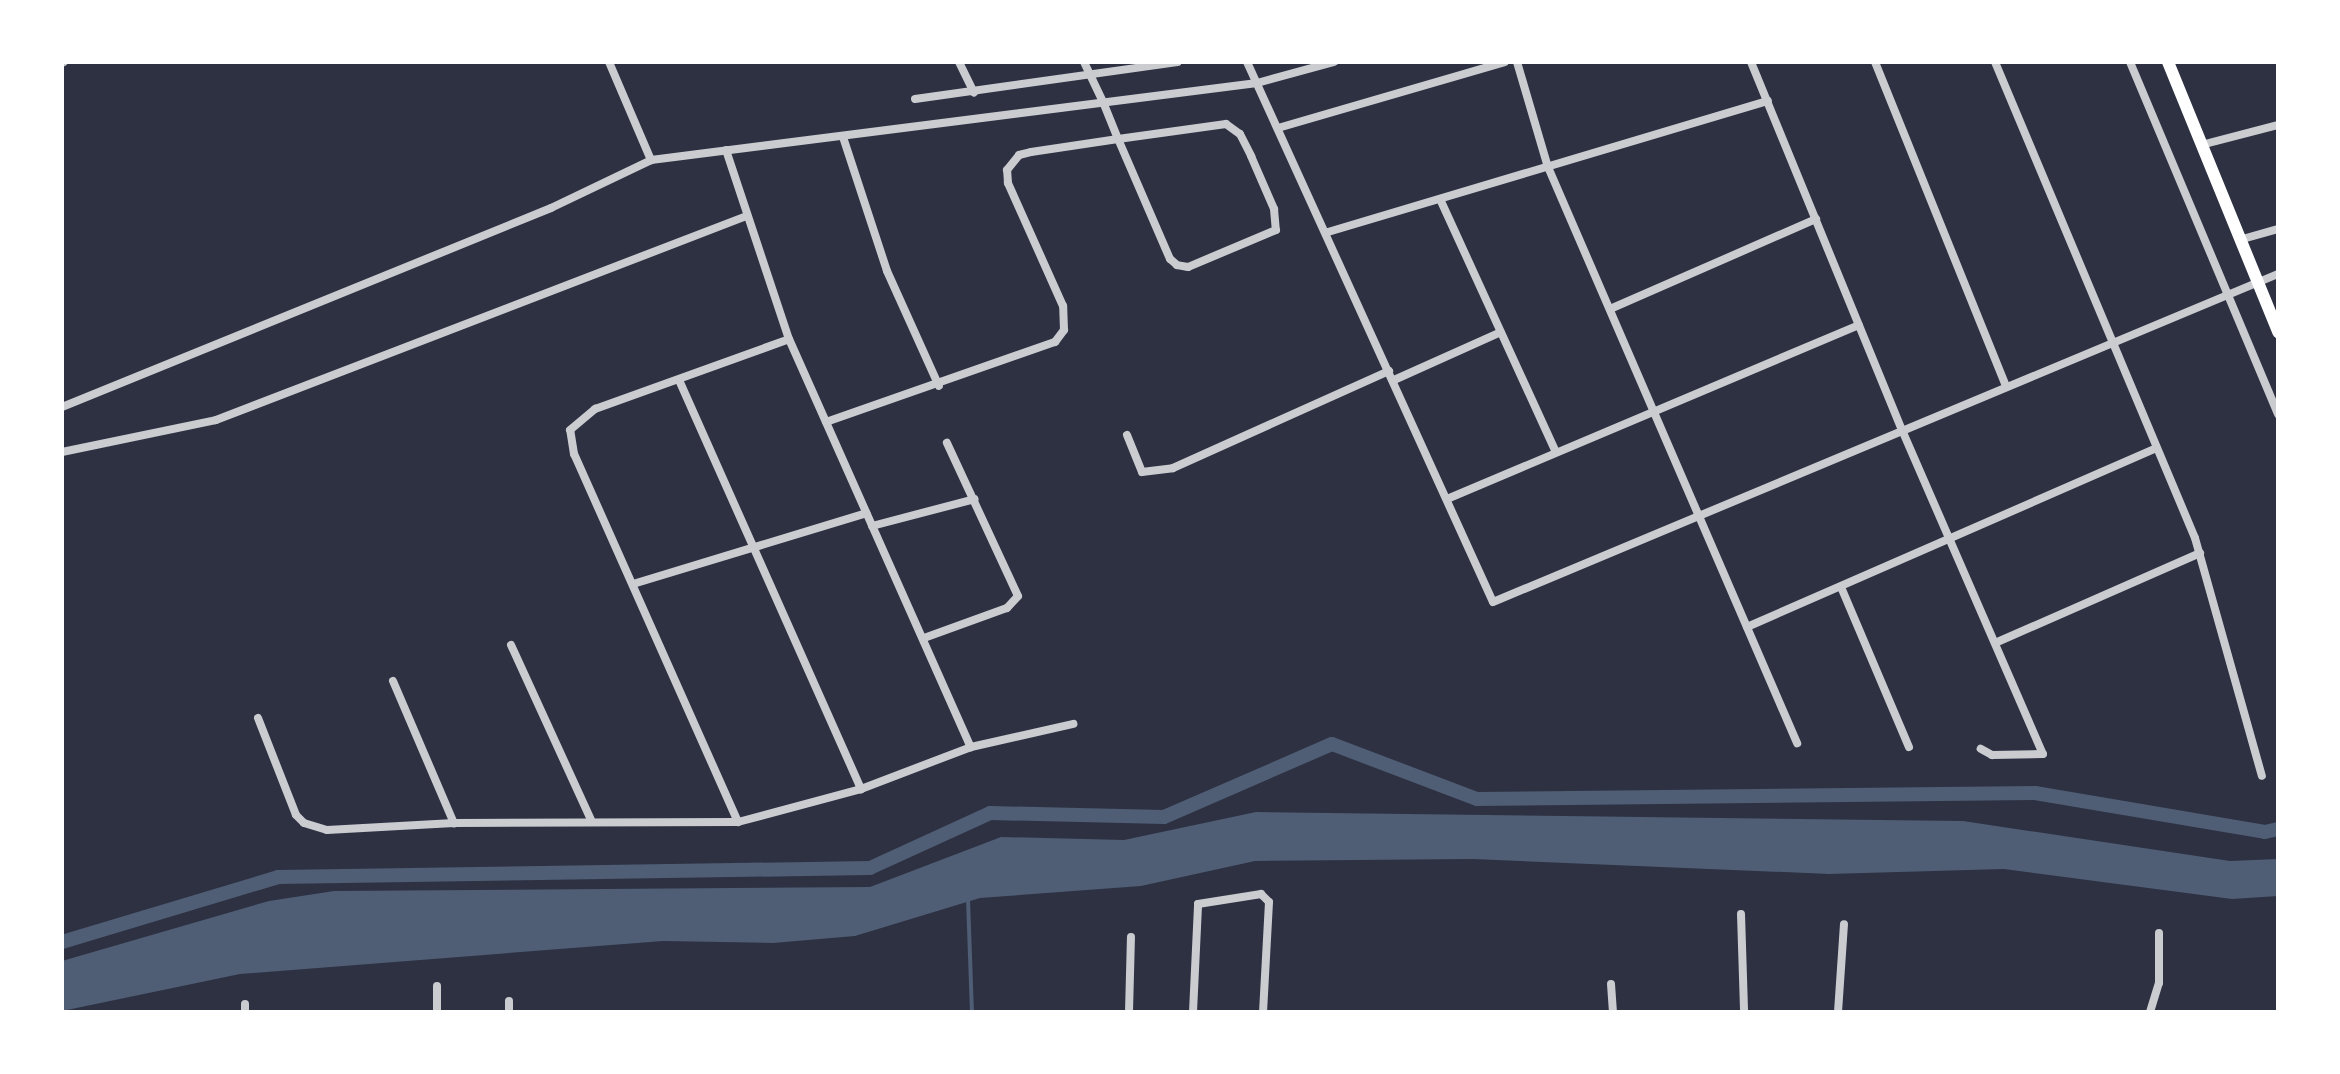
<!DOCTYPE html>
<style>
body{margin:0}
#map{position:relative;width:2340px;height:1074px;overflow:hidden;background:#2d3142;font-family:"Fira Sans Condensed",sans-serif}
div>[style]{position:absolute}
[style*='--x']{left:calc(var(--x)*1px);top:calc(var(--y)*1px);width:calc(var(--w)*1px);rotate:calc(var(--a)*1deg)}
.water>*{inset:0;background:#4f5d75}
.stream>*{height:4px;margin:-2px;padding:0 2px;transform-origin:2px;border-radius:2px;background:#4f5d75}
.canal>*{height:14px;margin:-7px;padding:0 7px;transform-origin:7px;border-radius:7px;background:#4f5d75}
.minor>*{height:8px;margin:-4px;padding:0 4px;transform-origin:4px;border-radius:4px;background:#caccd0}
.secondary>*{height:12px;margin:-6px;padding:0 6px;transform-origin:6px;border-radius:6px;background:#fff}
span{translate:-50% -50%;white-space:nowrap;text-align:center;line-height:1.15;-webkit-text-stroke:8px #fff;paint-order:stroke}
.frame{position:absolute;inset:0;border:64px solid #fff;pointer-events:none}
</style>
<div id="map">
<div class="water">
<div style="clip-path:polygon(1256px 812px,1963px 821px,2230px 861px,2278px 859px,2278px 896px,2232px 899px,2004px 869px,1829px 874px,1473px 859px,1255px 861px,1141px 886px,980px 898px,855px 936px,773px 943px,663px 941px,240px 974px,62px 1011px,62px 961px,269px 901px,334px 891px,870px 887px,1001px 837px,1124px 840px)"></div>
</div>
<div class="stream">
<div style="--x:968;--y:899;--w:113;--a:88"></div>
</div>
<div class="canal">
<div style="--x:62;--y:942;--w:226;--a:-16.7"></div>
<div style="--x:278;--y:877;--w:592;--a:-0.87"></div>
<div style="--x:870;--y:868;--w:132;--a:-24.6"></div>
<div style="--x:990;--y:813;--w:174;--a:1.3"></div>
<div style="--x:1164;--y:817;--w:183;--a:-23.5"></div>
<div style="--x:1332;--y:744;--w:155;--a:20.8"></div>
<div style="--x:1477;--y:799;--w:558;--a:-0.62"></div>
<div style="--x:2035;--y:793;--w:233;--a:9.6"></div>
<div style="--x:2265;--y:832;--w:13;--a:-13"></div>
</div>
<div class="minor">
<div style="--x:609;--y:62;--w:107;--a:66.8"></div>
<div style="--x:959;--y:62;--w:34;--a:64"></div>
<div style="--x:1247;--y:62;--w:593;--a:65.51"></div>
<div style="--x:1493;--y:602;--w:851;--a:-22.68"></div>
<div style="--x:1517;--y:62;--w:109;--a:73.6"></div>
<div style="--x:1548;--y:167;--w:628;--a:66.62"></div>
<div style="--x:1751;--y:62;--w:398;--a:67.7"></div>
<div style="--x:1902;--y:430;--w:353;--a:66.5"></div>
<div style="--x:2043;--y:754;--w:51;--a:178.9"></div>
<div style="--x:1992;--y:755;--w:13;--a:-151"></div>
<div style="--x:1875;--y:62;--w:349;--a:68"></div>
<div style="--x:1995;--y:62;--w:516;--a:67.21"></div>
<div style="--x:2195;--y:538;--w:247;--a:74.3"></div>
<div style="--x:2130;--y:62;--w:382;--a:67.2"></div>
<div style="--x:62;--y:63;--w:2;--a:-27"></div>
<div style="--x:915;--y:99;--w:265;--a:-8"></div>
<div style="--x:1278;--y:128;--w:236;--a:-16.2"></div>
<div style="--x:843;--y:137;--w:141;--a:71.8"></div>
<div style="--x:887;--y:271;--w:126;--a:65.7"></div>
<div style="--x:2201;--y:145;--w:80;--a:-14.6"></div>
<div style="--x:726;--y:150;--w:199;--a:71.6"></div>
<div style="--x:789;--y:339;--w:447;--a:66"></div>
<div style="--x:1440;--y:199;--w:278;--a:65.4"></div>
<div style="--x:1328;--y:232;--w:459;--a:-16.6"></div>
<div style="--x:2239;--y:240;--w:41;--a:-15.8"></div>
<div style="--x:1610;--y:309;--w:225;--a:-23.6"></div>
<div style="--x:679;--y:380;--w:448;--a:66"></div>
<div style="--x:1394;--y:380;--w:117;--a:-24.2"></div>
<div style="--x:62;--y:407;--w:528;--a:-22.14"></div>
<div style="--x:551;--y:208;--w:111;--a:-25.6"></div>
<div style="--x:651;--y:160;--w:611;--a:-7.24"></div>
<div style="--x:1257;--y:83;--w:80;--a:-15.3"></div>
<div style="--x:826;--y:422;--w:243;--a:-19.3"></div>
<div style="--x:1055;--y:342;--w:15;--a:-53"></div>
<div style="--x:1064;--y:330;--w:24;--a:-92"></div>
<div style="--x:1063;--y:306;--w:135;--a:-114.1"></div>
<div style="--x:1008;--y:183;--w:13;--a:-94"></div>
<div style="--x:1007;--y:170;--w:19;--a:-51"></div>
<div style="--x:1019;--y:155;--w:12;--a:-14"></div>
<div style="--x:1031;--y:152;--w:88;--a:-8.5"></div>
<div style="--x:1118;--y:139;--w:109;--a:-7.9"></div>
<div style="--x:1226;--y:124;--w:17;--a:36"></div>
<div style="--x:1240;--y:134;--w:25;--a:63"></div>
<div style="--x:1251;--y:156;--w:58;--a:66.5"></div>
<div style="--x:1274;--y:209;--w:21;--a:85"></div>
<div style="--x:1276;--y:230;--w:95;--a:157.2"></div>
<div style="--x:1188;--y:267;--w:11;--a:-170"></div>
<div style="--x:1177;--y:265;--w:9;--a:-139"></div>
<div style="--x:1170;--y:259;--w:131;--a:-113.4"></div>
<div style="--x:1118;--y:139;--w:38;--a:-112"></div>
<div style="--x:1104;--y:104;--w:47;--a:-115.5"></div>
<div style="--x:1127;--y:435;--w:40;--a:68"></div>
<div style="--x:1142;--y:472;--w:31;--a:-7"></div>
<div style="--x:1173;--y:468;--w:237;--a:-24.2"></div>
<div style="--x:62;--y:452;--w:157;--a:-11.7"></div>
<div style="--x:216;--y:420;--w:566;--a:-21.03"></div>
<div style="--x:1447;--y:499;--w:447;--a:-22.9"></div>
<div style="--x:872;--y:526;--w:106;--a:-14.7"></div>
<div style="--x:633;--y:584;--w:244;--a:-16.9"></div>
<div style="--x:1841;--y:587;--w:174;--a:67"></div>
<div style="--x:1747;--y:627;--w:446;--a:-23.6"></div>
<div style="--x:924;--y:638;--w:88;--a:-19.9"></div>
<div style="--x:1007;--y:608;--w:16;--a:-47"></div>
<div style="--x:1018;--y:596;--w:169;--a:-114.9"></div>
<div style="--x:1995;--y:643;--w:224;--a:-23.7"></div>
<div style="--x:511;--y:645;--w:192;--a:65.4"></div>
<div style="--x:393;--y:681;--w:155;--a:66.8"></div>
<div style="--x:258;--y:718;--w:104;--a:68.6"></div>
<div style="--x:296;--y:815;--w:11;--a:45"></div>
<div style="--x:304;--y:823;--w:24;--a:17"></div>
<div style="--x:327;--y:830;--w:127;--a:-3.2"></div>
<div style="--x:454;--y:823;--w:284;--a:-0.2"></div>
<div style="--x:738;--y:822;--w:127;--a:-15"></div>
<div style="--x:861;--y:789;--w:118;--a:-20.9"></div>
<div style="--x:971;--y:747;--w:105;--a:-12.7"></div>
<div style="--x:738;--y:822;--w:403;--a:-114"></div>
<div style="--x:574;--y:454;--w:24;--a:-99"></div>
<div style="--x:570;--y:430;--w:33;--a:-40"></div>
<div style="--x:595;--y:409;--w:206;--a:-19.8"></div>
<div style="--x:1741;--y:914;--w:98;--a:88.2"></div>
<div style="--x:1611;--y:984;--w:28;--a:86"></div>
<div style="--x:437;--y:986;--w:26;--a:90"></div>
<div style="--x:245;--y:1004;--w:8;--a:90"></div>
<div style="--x:509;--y:1012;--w:11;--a:-90"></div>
<div style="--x:1129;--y:1012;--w:75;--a:-88.5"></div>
<div style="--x:1193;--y:1012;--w:108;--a:-87.3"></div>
<div style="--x:1198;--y:904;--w:64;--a:-9"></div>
<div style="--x:1261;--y:894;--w:11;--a:45"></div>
<div style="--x:1269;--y:902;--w:110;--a:93.1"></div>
<div style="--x:1838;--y:1012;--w:88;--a:-86.1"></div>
<div style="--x:2150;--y:1012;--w:30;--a:-73"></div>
<div style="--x:2159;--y:983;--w:50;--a:-90"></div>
</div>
<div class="secondary">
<div style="--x:2168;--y:62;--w:292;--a:67.8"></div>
</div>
<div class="frame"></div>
</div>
